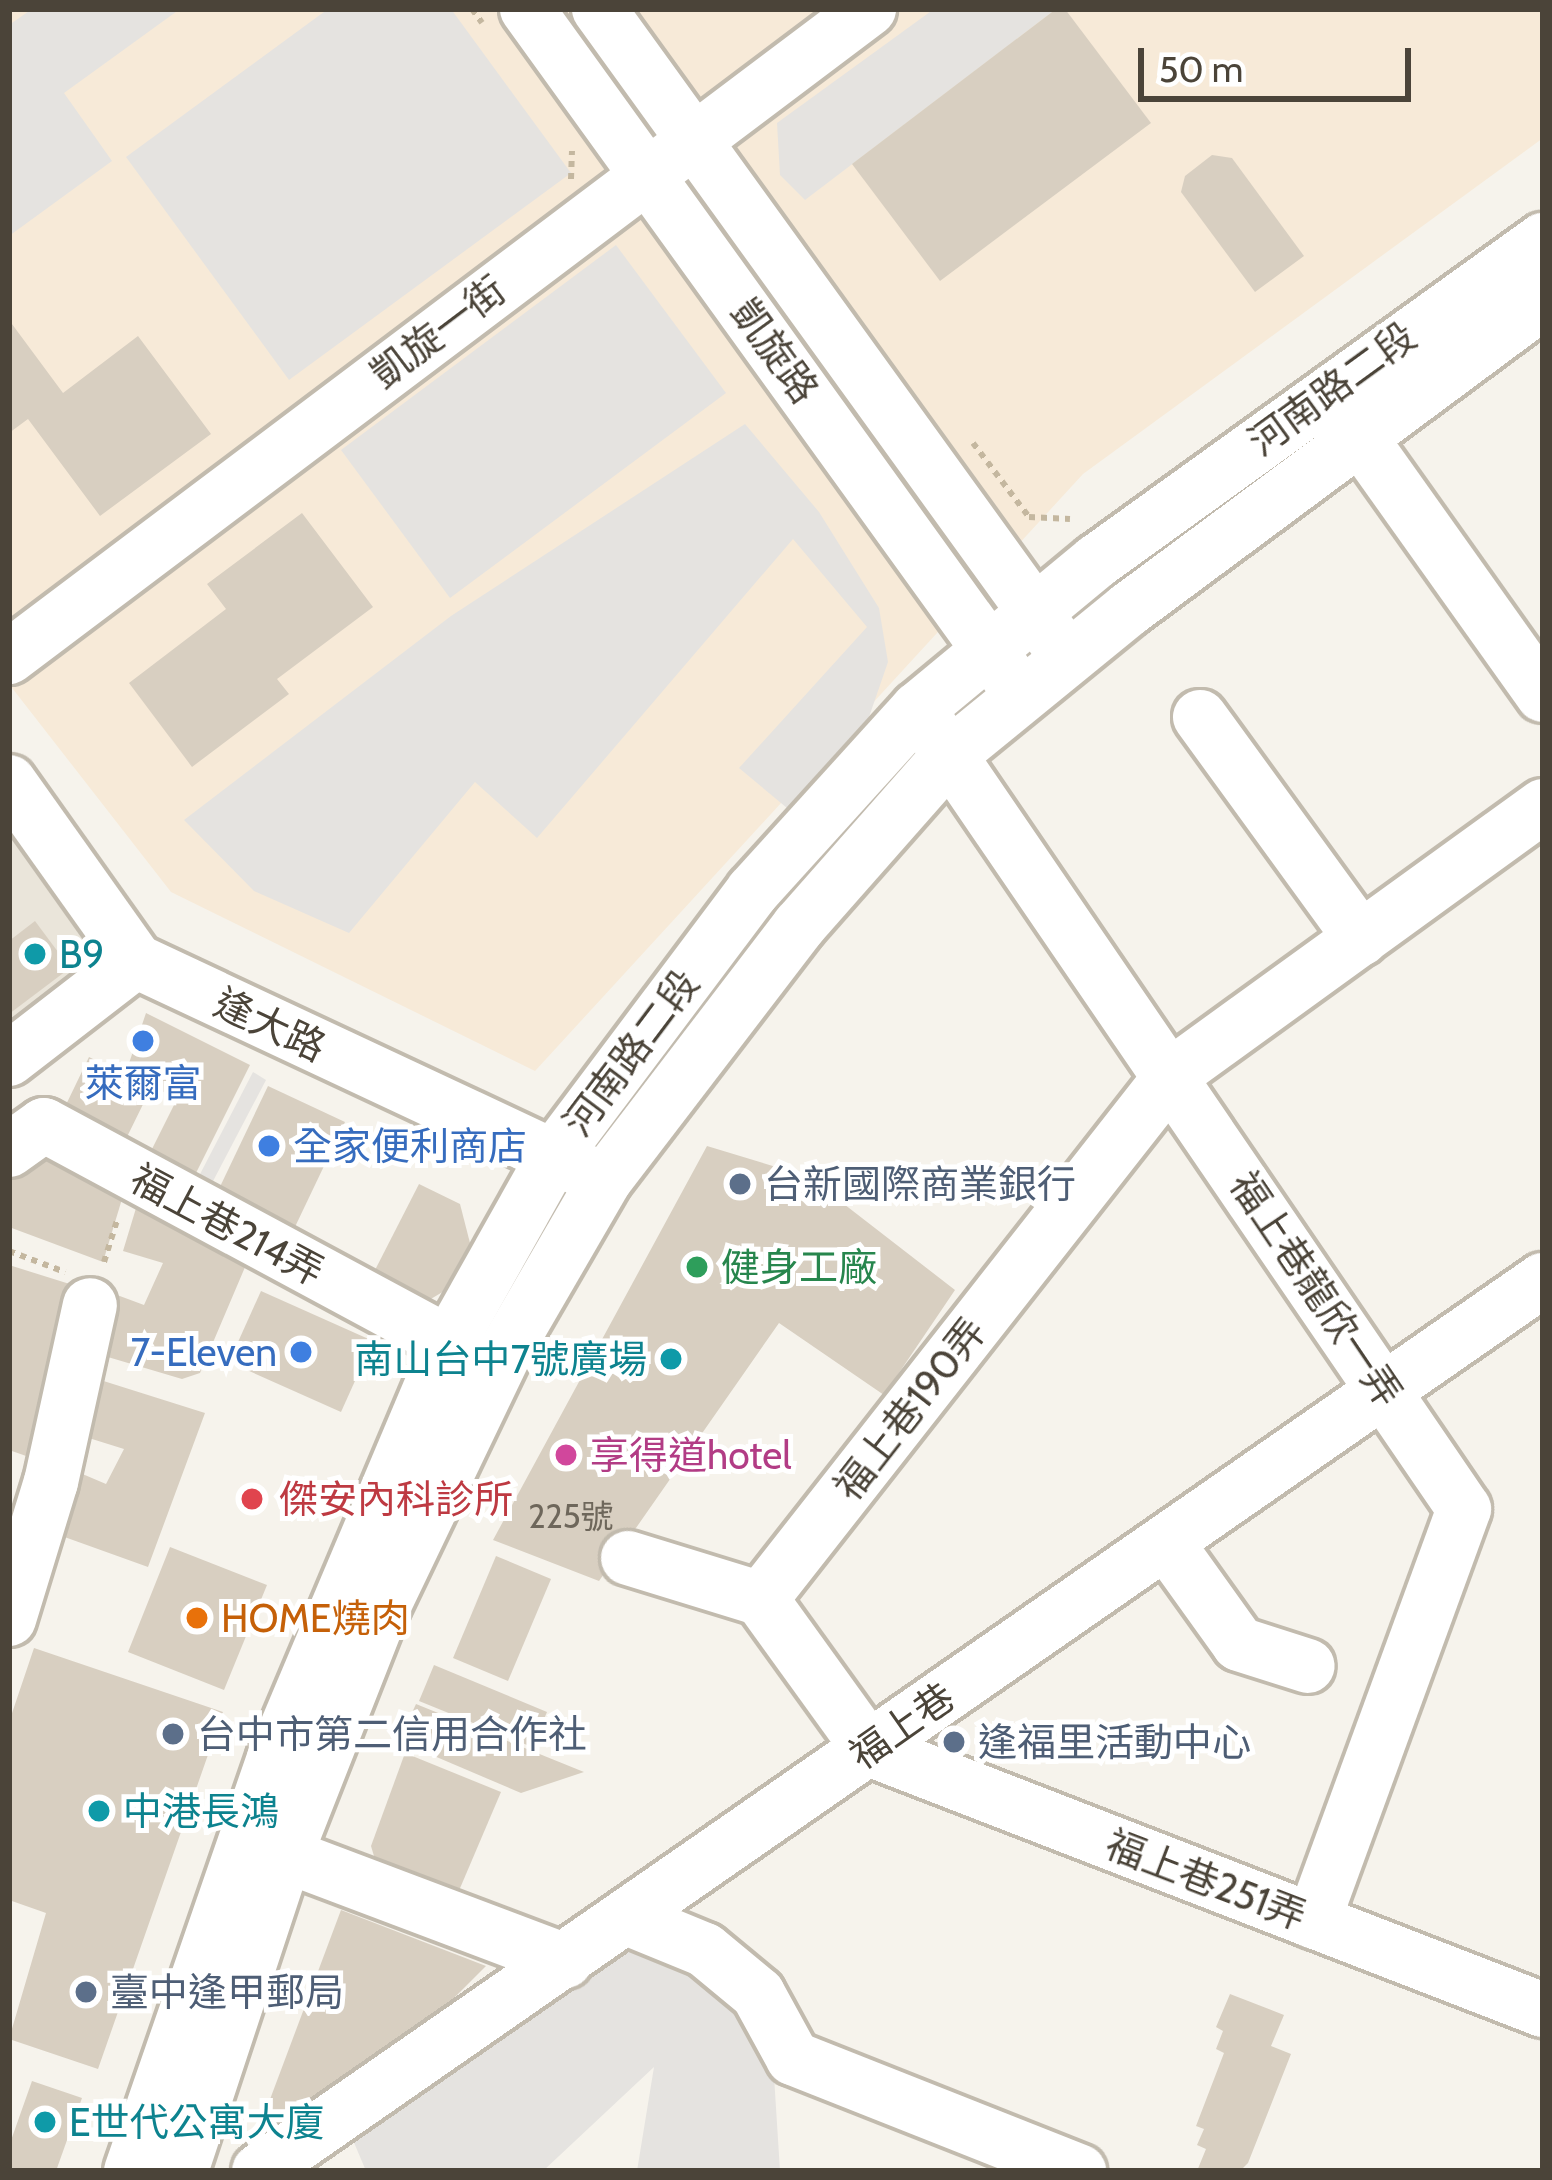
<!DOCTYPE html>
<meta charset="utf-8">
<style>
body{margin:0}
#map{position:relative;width:1552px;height:2180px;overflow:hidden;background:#f6f3ec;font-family:Cabin,"Noto Sans TC",sans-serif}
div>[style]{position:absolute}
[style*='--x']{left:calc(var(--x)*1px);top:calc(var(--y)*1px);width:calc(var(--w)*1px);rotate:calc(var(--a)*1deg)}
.residential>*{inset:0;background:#eae5da}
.commercial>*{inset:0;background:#f7ead8}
.parking>*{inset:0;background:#e5e3e0}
.building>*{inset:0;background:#d8cfc1}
.path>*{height:6px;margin-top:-3px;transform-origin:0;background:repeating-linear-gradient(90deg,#c4b79f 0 6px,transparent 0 12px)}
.roads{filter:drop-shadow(3px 0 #c2bbae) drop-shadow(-3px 0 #c2bbae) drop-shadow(0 3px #c2bbae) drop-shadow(0 -3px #c2bbae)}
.minor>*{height:54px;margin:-27px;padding:0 27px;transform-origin:27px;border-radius:27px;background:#fff}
.dots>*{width:33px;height:33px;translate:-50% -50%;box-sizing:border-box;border:6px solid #fff;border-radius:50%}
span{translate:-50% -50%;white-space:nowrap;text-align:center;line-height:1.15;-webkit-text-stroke:10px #fff;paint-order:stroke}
.number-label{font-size:33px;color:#6e675b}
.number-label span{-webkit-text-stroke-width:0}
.street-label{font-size:39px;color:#4b4439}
.culture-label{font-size:39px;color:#0d838f}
.left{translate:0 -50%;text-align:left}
.right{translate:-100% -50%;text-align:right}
.shop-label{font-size:39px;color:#366cbe}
.service-label{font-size:39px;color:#4e5e75}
.leisure-label{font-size:39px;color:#27864d}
.hotel-label{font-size:39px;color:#b23c85}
.health-label{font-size:39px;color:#be3a42}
.food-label{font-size:39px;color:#c56008}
.frame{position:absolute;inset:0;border:12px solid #4b4439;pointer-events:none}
.scale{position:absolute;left:1138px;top:48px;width:273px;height:54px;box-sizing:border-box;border:6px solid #4b4439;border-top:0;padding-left:15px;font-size:36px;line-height:42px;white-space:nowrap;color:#4b4439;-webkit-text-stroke:9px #fff;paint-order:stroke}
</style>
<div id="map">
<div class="residential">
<div style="clip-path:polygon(9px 806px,124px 959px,9px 1046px)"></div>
</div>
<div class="commercial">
<div style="clip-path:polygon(9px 9px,1543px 9px,1543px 138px,1083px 474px,535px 1071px,171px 892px,9px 684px)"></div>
</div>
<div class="parking">
<div style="clip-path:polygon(32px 9px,180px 9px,64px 93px,112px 161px,9px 236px,9px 25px)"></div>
<div style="clip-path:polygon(328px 9px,451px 9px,571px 173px,289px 380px,126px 157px)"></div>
<div style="clip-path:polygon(934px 9px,1056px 9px,805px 200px,780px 175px,777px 123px)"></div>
<div style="clip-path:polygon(616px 245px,726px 393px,450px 598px,341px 450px)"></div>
<div style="clip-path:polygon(745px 424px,819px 512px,879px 608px,888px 662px,869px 717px,787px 808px,739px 768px,867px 627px,793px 539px,537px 838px,475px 782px,349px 933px,254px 891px,184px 820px,451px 616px)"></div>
<div style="clip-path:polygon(253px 1072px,266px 1080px,211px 1185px,198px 1178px)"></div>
<div style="clip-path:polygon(608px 1920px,806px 2037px,774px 2076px,780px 2171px,637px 2171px,654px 2067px,543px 2171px,366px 2171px,347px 2126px)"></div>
</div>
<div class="building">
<div style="clip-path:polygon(1056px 9px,1065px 9px,1151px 123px,940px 281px,852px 164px)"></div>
<div style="clip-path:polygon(1212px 155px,1232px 158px,1304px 256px,1255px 292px,1181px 192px,1185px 176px)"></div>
<div style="clip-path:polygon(9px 320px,63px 393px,138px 336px,211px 434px,100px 516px,28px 419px,9px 433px)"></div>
<div style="clip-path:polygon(302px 513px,373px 607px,277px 679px,289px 694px,192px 767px,129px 683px,226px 609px,207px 584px)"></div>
<div style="clip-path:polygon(35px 921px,70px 968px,9px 1014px,9px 941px)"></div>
<div style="clip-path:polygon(146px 1013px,250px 1065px,193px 1179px,148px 1157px,177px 1099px,152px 1086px,124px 1143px,62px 1113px,89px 1057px,125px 1075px)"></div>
<div style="clip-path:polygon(268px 1086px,345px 1122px,294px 1229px,217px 1193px)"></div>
<div style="clip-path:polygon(15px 1138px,125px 1189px,103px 1262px,9px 1227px,9px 1142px)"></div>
<div style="clip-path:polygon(707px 1146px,809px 1177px,955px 1290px,884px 1395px,779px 1323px,599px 1581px,493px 1540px)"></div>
<div style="clip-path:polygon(419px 1184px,460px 1204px,470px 1243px,451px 1287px,424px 1303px,374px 1272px)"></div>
<div style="clip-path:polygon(140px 1195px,254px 1246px,200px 1373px,182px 1379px,91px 1352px,109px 1292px,144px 1305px,163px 1263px,123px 1251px)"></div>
<div style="clip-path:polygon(9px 1265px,76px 1286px,29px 1457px,9px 1450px)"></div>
<div style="clip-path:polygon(261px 1291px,373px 1341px,341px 1412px,229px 1362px)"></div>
<div style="clip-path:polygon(94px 1378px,205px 1413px,148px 1567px,45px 1530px,66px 1467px,106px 1484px,124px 1449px,76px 1434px)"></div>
<div style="clip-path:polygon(170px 1547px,267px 1585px,224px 1690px,128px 1652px)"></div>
<div style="clip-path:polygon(496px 1556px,551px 1579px,508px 1681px,453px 1658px)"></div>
<div style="clip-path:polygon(34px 1648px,223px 1712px,98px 2069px,9px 2039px,46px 1913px,9px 1900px,9px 1722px)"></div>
<div style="clip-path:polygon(434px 1665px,547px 1712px,532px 1747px,419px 1701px)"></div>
<div style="clip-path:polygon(416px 1704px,584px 1772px,521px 1793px,399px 1741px)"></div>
<div style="clip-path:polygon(405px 1753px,501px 1792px,452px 1907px,379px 1873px,371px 1846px)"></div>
<div style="clip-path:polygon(341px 1910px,486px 1966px,427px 2025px,248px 2158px)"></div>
<div style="clip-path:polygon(1230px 1994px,1284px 2015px,1271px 2046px,1291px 2054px,1248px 2163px,1240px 2171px,1197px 2171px,1206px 2149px,1197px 2145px,1204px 2129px,1196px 2126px,1224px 2053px,1216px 2049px,1223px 2031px,1216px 2027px)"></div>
<div style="clip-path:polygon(32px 2081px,82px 2098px,56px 2171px,9px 2171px,9px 2146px)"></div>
</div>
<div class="path">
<div style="--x:472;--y:9;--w:17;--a:54"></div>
<div style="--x:571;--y:179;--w:28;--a:-88"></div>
<div style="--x:973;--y:443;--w:93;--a:52.9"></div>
<div style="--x:1029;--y:517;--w:41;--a:2.8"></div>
<div style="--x:9;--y:1251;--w:60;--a:20.6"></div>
<div style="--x:104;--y:1262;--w:47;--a:-72.7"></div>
</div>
<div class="roads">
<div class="minor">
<div style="--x:527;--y:9;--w:826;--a:54.21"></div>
<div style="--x:599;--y:9;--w:777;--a:54.16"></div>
<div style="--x:1361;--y:439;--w:314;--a:54.6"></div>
<div style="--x:9;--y:657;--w:1077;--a:-37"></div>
<div style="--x:1200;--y:717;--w:274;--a:54"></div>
<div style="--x:929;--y:725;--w:949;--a:55.69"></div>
<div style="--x:1464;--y:1509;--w:439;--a:110.1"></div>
<div style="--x:9;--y:782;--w:219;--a:54.6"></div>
<div style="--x:136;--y:961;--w:497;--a:25.1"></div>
<div style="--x:1543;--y:806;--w:458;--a:144.1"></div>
<div style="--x:1172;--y:1075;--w:666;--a:128.11"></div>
<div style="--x:761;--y:1599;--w:185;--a:54.2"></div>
<div style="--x:869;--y:1749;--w:723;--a:21.17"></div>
<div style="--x:9;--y:1059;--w:160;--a:-37.7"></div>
<div style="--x:9;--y:1150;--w:43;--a:-35.5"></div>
<div style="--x:44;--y:1125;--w:460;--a:28.3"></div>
<div style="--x:1166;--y:1542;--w:125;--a:54.4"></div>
<div style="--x:1239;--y:1644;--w:72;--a:17.7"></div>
<div style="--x:628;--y:1558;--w:139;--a:17.1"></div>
<div style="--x:9;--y:1619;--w:143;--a:-73"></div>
<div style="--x:51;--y:1482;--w:181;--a:-77.6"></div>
<div style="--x:253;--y:1843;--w:334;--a:20.7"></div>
<div style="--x:627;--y:1918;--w:84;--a:22.3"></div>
<div style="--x:705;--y:1950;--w:69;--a:39.7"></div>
<div style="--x:758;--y:1994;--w:73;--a:61.3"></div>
<div style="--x:793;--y:2058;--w:308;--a:21.6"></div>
<div style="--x:131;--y:2171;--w:437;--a:-70.9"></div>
<div style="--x:274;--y:1758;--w:450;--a:-67.1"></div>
<div style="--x:449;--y:1343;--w:214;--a:-60.7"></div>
<div style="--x:554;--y:1156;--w:331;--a:-53.1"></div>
<div style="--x:753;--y:891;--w:246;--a:-47.8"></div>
<div style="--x:918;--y:709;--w:232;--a:-39.6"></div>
<div style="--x:1097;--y:561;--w:550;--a:-35.74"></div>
<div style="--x:181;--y:2171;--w:332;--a:-71.7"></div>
<div style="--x:285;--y:1856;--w:270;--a:-68.5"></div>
<div style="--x:384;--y:1605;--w:280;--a:-64.4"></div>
<div style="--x:505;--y:1352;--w:198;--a:-59.9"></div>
<div style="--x:604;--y:1181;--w:321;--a:-52.6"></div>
<div style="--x:799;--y:926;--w:228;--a:-48.6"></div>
<div style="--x:950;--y:755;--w:231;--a:-39.2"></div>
<div style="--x:1129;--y:609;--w:515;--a:-36.56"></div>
<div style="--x:259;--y:2171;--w:1563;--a:-34.76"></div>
</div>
</div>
<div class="dots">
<div style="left:35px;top:954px;background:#0f9aa8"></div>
<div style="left:143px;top:1041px;background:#3f7fe0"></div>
<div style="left:269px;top:1146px;background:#3f7fe0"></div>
<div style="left:740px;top:1184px;background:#5c6f8a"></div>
<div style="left:697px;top:1267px;background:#2e9e5b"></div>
<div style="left:301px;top:1352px;background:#3f7fe0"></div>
<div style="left:671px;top:1359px;background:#0f9aa8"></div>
<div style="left:566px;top:1455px;background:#d1479c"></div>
<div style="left:252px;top:1499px;background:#e0444e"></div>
<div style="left:197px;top:1618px;background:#e8710a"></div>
<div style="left:173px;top:1734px;background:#5c6f8a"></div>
<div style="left:954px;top:1742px;background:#5c6f8a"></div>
<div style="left:99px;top:1811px;background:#0f9aa8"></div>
<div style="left:86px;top:1992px;background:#5c6f8a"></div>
<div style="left:45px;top:2122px;background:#0f9aa8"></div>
</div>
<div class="number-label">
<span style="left:571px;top:1517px">225號</span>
</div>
<div class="street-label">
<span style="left:438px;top:332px;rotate:-37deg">凱旋一街</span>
<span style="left:775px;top:351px;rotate:54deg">凱旋路</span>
<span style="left:1332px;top:389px;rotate:-36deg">河南路二段</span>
<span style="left:270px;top:1025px;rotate:25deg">逢大路</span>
<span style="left:631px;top:1053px;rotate:-53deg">河南路二段</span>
<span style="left:227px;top:1225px;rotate:28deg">福上巷214弄</span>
<span style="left:1316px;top:1289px;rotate:56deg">福上巷龍欣一弄</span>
<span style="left:910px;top:1409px;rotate:-52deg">福上巷190弄</span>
<span style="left:902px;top:1726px;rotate:-35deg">福上巷</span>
<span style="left:1206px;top:1880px;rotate:21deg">福上巷251弄</span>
</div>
<div class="culture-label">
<span class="left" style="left:59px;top:954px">B9</span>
<span class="right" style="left:647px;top:1359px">南山台中7號廣場</span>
<span class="left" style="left:123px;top:1811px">中港長鴻</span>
<span class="left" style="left:69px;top:2122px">E世代公寓大廈</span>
</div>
<div class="shop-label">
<span style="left:143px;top:1083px">萊爾富</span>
<span class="left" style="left:293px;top:1146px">全家便利商店</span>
<span class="right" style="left:277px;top:1352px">7-Eleven</span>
</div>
<div class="service-label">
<span class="left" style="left:764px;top:1184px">台新國際商業銀行</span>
<span class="left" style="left:197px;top:1734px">台中市第二信用合作社</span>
<span class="left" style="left:978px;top:1742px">逢福里活動中心</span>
<span class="left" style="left:110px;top:1992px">臺中逢甲郵局</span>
</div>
<div class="leisure-label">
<span class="left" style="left:721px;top:1267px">健身工廠</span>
</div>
<div class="hotel-label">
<span class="left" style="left:590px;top:1455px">享得道hotel</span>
</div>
<div class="health-label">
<span class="left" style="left:279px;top:1499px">傑安內科診所</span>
</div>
<div class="food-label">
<span class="left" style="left:221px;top:1618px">HOME燒肉</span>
</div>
<div class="frame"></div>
<div class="scale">50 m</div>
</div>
